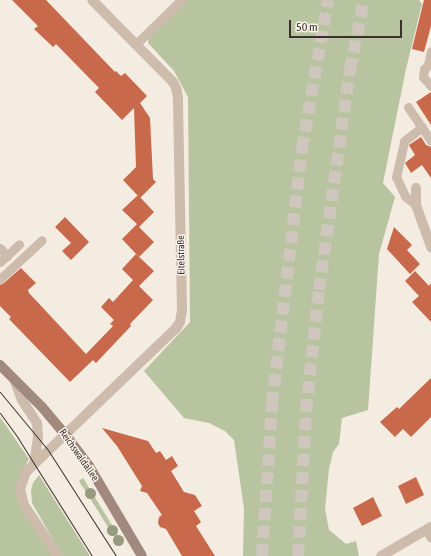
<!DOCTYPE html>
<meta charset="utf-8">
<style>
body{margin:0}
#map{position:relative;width:431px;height:556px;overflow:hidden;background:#f4ebe1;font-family:"Asap Condensed",sans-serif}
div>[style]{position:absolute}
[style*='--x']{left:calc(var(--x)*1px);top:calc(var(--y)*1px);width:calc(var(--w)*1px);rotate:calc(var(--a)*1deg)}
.green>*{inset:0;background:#b8c4a0}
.building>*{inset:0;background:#c8694b}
.motorway-tunnel>*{height:12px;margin-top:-6px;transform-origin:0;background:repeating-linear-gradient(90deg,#cfc6bd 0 12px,transparent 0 18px)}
.service>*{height:9px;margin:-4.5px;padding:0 4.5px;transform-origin:4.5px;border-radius:4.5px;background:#cdbbac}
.minor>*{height:10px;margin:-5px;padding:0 5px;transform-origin:5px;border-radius:5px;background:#cdbbac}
.secondary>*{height:10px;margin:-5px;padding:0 5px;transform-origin:5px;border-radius:5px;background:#a18a7d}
.tram>*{height:1px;margin:-0.5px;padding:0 0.5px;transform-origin:0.5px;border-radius:0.5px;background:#3b302b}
.trees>*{width:11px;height:11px;margin:-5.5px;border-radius:50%;background:#969b7f}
span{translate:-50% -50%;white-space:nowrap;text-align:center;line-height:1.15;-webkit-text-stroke:3px #fbf5ee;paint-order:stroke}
.street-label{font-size:10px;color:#3b302b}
.scale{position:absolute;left:289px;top:20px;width:113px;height:18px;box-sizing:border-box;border:2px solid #3b302b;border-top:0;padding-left:5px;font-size:12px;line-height:14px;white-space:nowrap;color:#3b302b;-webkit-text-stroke:3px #fbf5ee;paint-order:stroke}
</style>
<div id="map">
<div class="green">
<div style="clip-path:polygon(184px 0,419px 0,422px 4px,406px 69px,383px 183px,395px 197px,379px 254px,368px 410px,342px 418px,339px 444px,333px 452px,329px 469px,325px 509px,329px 530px,346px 544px,356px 541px,359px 556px,243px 556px,244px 509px,234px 440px,225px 431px,209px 423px,184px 418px,144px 371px,190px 322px,188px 97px,174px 71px,148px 43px,149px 33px)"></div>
<div style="clip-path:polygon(0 417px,29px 459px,18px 480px,18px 503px,54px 556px,0 556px)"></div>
<div style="clip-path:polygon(39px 475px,90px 556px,63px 556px,56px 545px,32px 503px,31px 491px,33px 483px)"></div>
<div style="clip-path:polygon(83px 478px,123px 543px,120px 546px,79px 481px)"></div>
</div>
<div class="building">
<div style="clip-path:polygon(12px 0,46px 0,115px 72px,116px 71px,121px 76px,125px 73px,147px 96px,140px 103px,150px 118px,153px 179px,156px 182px,140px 198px,123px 180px,136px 167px,134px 108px,122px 120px,95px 92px,99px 88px,56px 44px,53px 47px,34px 29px,38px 26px)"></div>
<div style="clip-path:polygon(424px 0,431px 0,431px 26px,424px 52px,412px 49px)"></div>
<div style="clip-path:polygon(431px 92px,431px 125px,416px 102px)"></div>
<div style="clip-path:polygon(421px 137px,426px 145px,431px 147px,431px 178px,422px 165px,411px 173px,405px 163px,415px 155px,409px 145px)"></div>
<div style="clip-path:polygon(138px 195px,154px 212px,139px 227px,154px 242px,139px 257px,122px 239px,137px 224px,122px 210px)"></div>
<div style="clip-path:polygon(65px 217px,89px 242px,71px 260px,62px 251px,71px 243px,55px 227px)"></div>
<div style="clip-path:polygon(394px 227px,412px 245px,407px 250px,420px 264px,410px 274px,387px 249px)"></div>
<div style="clip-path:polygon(136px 254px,154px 271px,139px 286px,153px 300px,130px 324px,131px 326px,96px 363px,87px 354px,93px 360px,70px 382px,9px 319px,11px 317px,0 306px,0 285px,4px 283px,21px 268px,36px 283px,28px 290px,29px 293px,86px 354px,113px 326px,110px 324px,114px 320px,101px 307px,109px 298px,113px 302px,133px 280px,134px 281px,122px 269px)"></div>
<div style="clip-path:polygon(415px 271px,429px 286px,431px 283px,431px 322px,412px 302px,419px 296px,405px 281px)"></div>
<div style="clip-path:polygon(431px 378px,431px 417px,411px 437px,403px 429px,395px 437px,380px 422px,397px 407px,399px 409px)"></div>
<div style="clip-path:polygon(102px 428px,148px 441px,156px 453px,160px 451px,166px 460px,172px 456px,178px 466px,171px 471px,184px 492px,195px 495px,202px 506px,194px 511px,201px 522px,196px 526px,215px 556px,182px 556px,166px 529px,160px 527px,158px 523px,159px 517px,162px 515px,147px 493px,140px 491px,142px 486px,117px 446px)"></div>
<div style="clip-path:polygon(416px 477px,424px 495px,406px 504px,398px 486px)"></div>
<div style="clip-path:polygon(373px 497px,382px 516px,362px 526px,353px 508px)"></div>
</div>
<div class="motorway-tunnel">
<div style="--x:262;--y:556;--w:152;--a:-86.2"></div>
<div style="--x:272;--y:404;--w:257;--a:-83.3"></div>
<div style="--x:302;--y:149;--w:151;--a:-80.1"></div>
<div style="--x:298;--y:556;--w:145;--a:-86.8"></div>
<div style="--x:306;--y:411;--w:122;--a:-83.9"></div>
<div style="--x:319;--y:290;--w:222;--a:-82"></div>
<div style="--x:350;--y:70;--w:71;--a:-78.7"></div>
</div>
<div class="service">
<div style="--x:136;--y:44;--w:63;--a:-44.4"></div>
<div style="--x:431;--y:62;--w:10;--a:135"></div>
<div style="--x:424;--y:69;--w:8;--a:97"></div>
<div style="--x:423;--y:77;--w:12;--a:48"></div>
<div style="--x:428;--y:65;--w:14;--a:-78"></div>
<div style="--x:408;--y:107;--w:41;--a:55.9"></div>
<div style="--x:416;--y:205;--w:14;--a:-141"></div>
<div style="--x:405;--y:196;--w:21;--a:-115"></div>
<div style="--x:396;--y:177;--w:37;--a:-77"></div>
<div style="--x:404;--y:141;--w:23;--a:-38"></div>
<div style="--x:0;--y:248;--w:11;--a:49"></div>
<div style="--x:0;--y:262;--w:26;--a:-43"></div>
<div style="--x:0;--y:279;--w:57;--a:-42.9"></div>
<div style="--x:426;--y:530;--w:9;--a:58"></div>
</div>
<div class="minor">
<div style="--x:416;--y:188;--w:17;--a:90"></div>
<div style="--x:416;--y:205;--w:45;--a:70.3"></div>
<div style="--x:15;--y:381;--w:20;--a:70"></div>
<div style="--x:22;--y:400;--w:27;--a:57"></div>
<div style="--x:37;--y:423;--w:14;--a:86"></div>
<div style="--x:38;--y:437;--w:27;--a:98"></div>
<div style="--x:58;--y:556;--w:61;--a:-123.7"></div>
<div style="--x:24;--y:505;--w:16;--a:-104"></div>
<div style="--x:20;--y:489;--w:18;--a:-71"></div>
<div style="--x:26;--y:472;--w:208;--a:-43.8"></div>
<div style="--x:176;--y:328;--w:7;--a:-56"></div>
<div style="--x:180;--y:322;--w:11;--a:-80"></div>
<div style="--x:182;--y:311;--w:213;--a:-91.1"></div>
<div style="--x:178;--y:98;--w:10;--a:-101"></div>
<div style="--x:176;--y:88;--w:7;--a:-117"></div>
<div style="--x:173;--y:82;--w:115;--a:-134.6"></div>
<div style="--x:381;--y:556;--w:58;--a:-30.1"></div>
</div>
<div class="secondary">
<div style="--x:0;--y:365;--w:59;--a:45"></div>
<div style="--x:42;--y:407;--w:35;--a:50"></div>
<div style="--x:65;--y:434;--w:40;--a:53"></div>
<div style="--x:89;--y:466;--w:104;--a:59.5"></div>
</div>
<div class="tram">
<div style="--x:0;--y:392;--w:75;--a:50.4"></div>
<div style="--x:48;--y:450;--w:126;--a:57.3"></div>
<div style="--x:0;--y:413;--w:31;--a:54"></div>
<div style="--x:18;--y:438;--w:139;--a:57.9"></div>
</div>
<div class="trees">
<div style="left:90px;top:493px"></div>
<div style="left:112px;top:530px"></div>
<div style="left:118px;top:540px"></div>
</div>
<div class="street-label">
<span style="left:181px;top:255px;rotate:-91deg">Eitelstraße</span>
<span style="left:79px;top:455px;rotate:55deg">Reichswaldallee</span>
</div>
<div class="scale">50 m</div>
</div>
